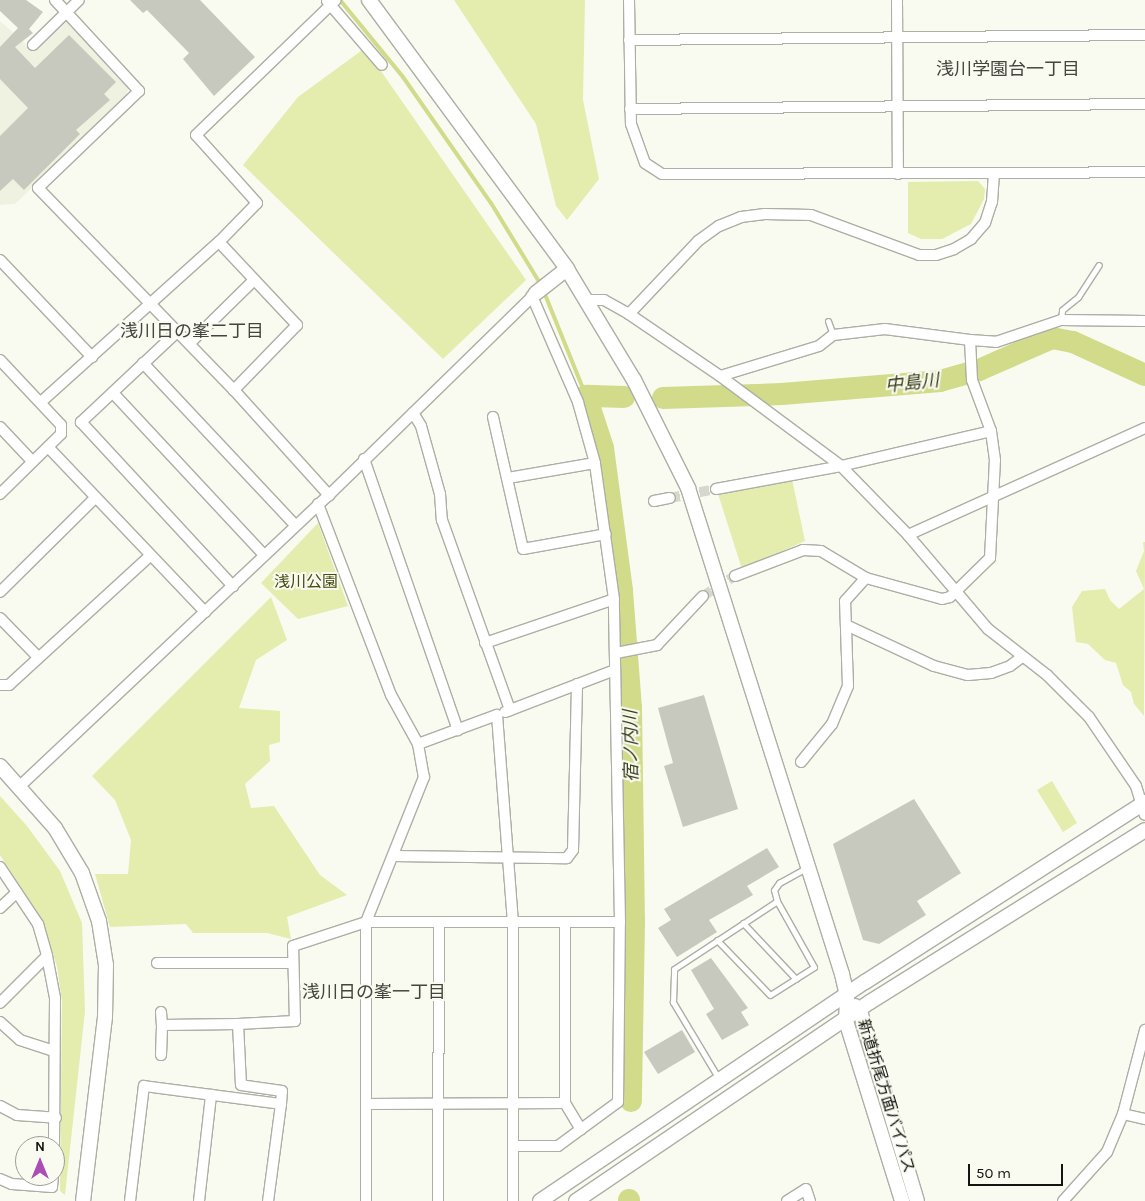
<!DOCTYPE html>
<meta charset="utf-8">
<style>
body{margin:0}
#map{position:relative;width:1145px;height:1201px;overflow:hidden;background:#f9fbf1;font-family:Karla,"Noto Sans JP",sans-serif}
div>[style]{position:absolute}
[style*='--x']{left:calc(var(--x)*1px);top:calc(var(--y)*1px);width:calc(var(--w)*1px);rotate:calc(var(--a)*1deg)}
.built>*{inset:0;background:#eff2e0}
.green>*{inset:0;background:#e4ecae}
.stream>*{height:4px;margin:-2px;padding:0 2px;transform-origin:2px;border-radius:2px;background:#d2db8a}
.river>*{height:22px;margin:-11px;padding:0 11px;transform-origin:11px;border-radius:11px;background:#d2db8a}
.building>*{inset:0;background:#c7c8be}
.street-tunnel>*{height:10px;margin-top:-5px;transform-origin:0;background:repeating-linear-gradient(90deg,#d6d8cf 0 10px,transparent 0 15px)}
.roads{filter:drop-shadow(1px 0 #adaea5) drop-shadow(-1px 0 #adaea5) drop-shadow(0 1px #adaea5) drop-shadow(0 -1px #adaea5)}
.lane>*{height:5px;margin:-2.5px;padding:0 2.5px;transform-origin:2.5px;border-radius:2.5px;background:#fff}
.street>*{height:10px;margin:-5px;padding:0 5px;transform-origin:5px;border-radius:5px;background:#fff}
.secondary>*{height:14px;margin:-7px;padding:0 7px;transform-origin:7px;border-radius:7px;background:#fff}
span{translate:-50% -50%;white-space:nowrap;text-align:center;line-height:1.15;-webkit-text-stroke:4px #f9fbf1;paint-order:stroke}
.park-label{font-size:16px;color:#484c10}
.street-label{font-size:16px;color:#131410}
.neighbourhood-label{font-size:18px;color:#44453d}
.water-label{font-size:18px;color:#363a17;font-style:italic}
.north{position:absolute;left:15px;top:1136px;width:50px;height:50px;box-sizing:border-box;background:#f9fbf1;border:1px solid #9d9f97;border-radius:50%;rotate:0deg;font-size:14px;font-weight:700;line-height:20px;text-align:center;color:#131410}
.north::after{content:'';display:block;margin:auto;width:18px;height:22px;background:#ac4db6;clip-path:polygon(50% 0,100% 100%,50% 72%,0 100%)}
.scale{position:absolute;left:968px;top:1164px;width:95px;height:22px;box-sizing:border-box;border:2px solid #131410;border-top:0;padding-left:6px;font-size:15px;line-height:18px;white-space:nowrap;color:#131410;-webkit-text-stroke:4px #f9fbf1;paint-order:stroke}
</style>
<div id="map">
<div class="built">
<div style="clip-path:polygon(0 21px,34px 51px,67px 21px,129px 85px,126px 99px,15px 204px,0 205px)"></div>
</div>
<div class="green">
<div style="clip-path:polygon(454px 0,585px 0,583px 100px,599px 179px,567px 220px,556px 206px,536px 124px)"></div>
<div style="clip-path:polygon(365px 48px,526px 280px,443px 359px,243px 165px,298px 97px)"></div>
<div style="clip-path:polygon(978px 181px,985px 189px,984px 199px,971px 224px,942px 239px,921px 239px,908px 233px,908px 182px)"></div>
<div style="clip-path:polygon(792px 479px,805px 541px,742px 569px,718px 494px)"></div>
<div style="clip-path:polygon(318px 523px,348px 606px,298px 619px,261px 583px)"></div>
<div style="clip-path:polygon(1143px 542px,1145px 542px,1144px 716px,1134px 704px,1131px 692px,1123px 685px,1116px 663px,1105px 660px,1088px 644px,1076px 642px,1072px 607px,1082px 591px,1105px 589px,1110px 600px,1119px 609px,1144px 589px,1136px 571px,1144px 551px)"></div>
<div style="clip-path:polygon(271px 597px,287px 640px,256px 660px,239px 708px,280px 711px,280px 742px,269px 745px,270px 761px,245px 784px,251px 808px,274px 806px,320px 875px,347px 895px,287px 917px,291px 939px,267px 933px,193px 933px,186px 924px,110px 927px,95px 874px,128px 874px,131px 840px,115px 800px,92px 776px)"></div>
<div style="clip-path:polygon(1052px 781px,1077px 823px,1063px 832px,1037px 790px)"></div>
<div style="clip-path:polygon(0 796px,27px 826px,60px 871px,82px 923px,85px 1011px,65px 1195px,60px 1191px,62px 1002px,57px 966px,38px 913px,0 855px)"></div>
</div>
<div class="stream">
<div style="--x:340;--y:0;--w:99;--a:50.7"></div>
<div style="--x:403;--y:77;--w:154;--a:55.1"></div>
<div style="--x:491;--y:203;--w:96;--a:58.6"></div>
<div style="--x:544;--y:292;--w:112;--a:68"></div>
</div>
<div class="river">
<div style="--x:624;--y:397;--w:38;--a:-178"></div>
<div style="--x:586;--y:396;--w:55;--a:71.9"></div>
<div style="--x:603;--y:448;--w:144;--a:82.4"></div>
<div style="--x:622;--y:591;--w:117;--a:85.6"></div>
<div style="--x:631;--y:708;--w:214;--a:89.2"></div>
<div style="--x:634;--y:922;--w:179;--a:91"></div>
<div style="--x:663;--y:398;--w:119;--a:-1.9"></div>
<div style="--x:782;--y:394;--w:159;--a:-4.7"></div>
<div style="--x:940;--y:381;--w:41;--a:-15.8"></div>
<div style="--x:979;--y:370;--w:80;--a:-23.7"></div>
<div style="--x:1052;--y:338;--w:21;--a:11"></div>
<div style="--x:1073;--y:342;--w:79;--a:24.6"></div>
<div style="--x:629;--y:1201;--w:1;--a:-90"></div>
</div>
<div class="building">
<div style="clip-path:polygon(0 0,26px 0,43px 12px,29px 29px,33px 33px,15px 47px,35px 68px,69px 35px,116px 82px,104px 94px,110px 100px,76px 130px,80px 134px,24px 190px,13px 179px,0 191px,0 136px,28px 108px,0 79px,0 47px,18px 28px,0 11px)"></div>
<div style="clip-path:polygon(130px 0,200px 0,255px 57px,214px 96px,183px 59px,189px 53px,147px 10px,143px 13px)"></div>
<div style="clip-path:polygon(704px 695px,738px 809px,683px 827px,664px 766px,673px 763px,658px 708px)"></div>
<div style="clip-path:polygon(914px 799px,961px 873px,917px 901px,926px 915px,879px 944px,863px 940px,833px 844px)"></div>
<div style="clip-path:polygon(767px 848px,779px 867px,747px 886px,753px 895px,709px 920px,717px 932px,677px 957px,658px 928px,671px 920px,664px 909px)"></div>
<div style="clip-path:polygon(711px 958px,748px 1008px,741px 1012px,749px 1025px,722px 1040px,706px 1014px,714px 1009px,691px 970px)"></div>
<div style="clip-path:polygon(682px 1030px,695px 1052px,658px 1074px,644px 1052px)"></div>
</div>
<div class="street-tunnel">
<div style="--x:670;--y:498;--w:47;--a:-11.1"></div>
<div style="--x:703;--y:596;--w:38;--a:-32"></div>
</div>
<div class="roads">
<div class="lane">
<div style="--x:1061;--y:320;--w:10;--a:-84"></div>
<div style="--x:1062;--y:310;--w:21;--a:-39"></div>
<div style="--x:1078;--y:297;--w:38;--a:-57"></div>
<div style="--x:828;--y:321;--w:15;--a:70"></div>
<div style="--x:743;--y:923;--w:77;--a:46.6"></div>
<div style="--x:717;--y:940;--w:76;--a:46.1"></div>
<div style="--x:770;--y:995;--w:52;--a:-32.5"></div>
<div style="--x:814;--y:967;--w:76;--a:-119.3"></div>
<div style="--x:719;--y:1079;--w:90;--a:-120.9"></div>
<div style="--x:673;--y:1002;--w:33;--a:-88"></div>
<div style="--x:674;--y:969;--w:123;--a:-33.4"></div>
<div style="--x:777;--y:901;--w:11;--a:-105"></div>
<div style="--x:774;--y:890;--w:9;--a:-54"></div>
<div style="--x:779;--y:883;--w:31;--a:-29"></div>
</div>
<div class="street">
<div style="--x:55;--y:0;--w:124;--a:47.3"></div>
<div style="--x:139;--y:91;--w:140;--a:136.2"></div>
<div style="--x:38;--y:188;--w:281;--a:45.9"></div>
<div style="--x:234;--y:390;--w:142;--a:47.9"></div>
<div style="--x:629;--y:0;--w:124;--a:89.1"></div>
<div style="--x:631;--y:124;--w:41;--a:70.3"></div>
<div style="--x:645;--y:163;--w:20;--a:33"></div>
<div style="--x:662;--y:174;--w:483;--a:-0.2"></div>
<div style="--x:897;--y:0;--w:174;--a:89.7"></div>
<div style="--x:327;--y:1;--w:84;--a:49.3"></div>
<div style="--x:629;--y:40;--w:516;--a:-0.56"></div>
<div style="--x:33;--y:45;--w:64;--a:-44.4"></div>
<div style="--x:630;--y:109;--w:515;--a:-0.56"></div>
<div style="--x:219;--y:242;--w:54;--a:-45.7"></div>
<div style="--x:257;--y:203;--w:91;--a:-131.9"></div>
<div style="--x:196;--y:135;--w:194;--a:-44"></div>
<div style="--x:0;--y:260;--w:134;--a:46.5"></div>
<div style="--x:587;--y:300;--w:17;--a:0"></div>
<div style="--x:604;--y:300;--w:29;--a:29"></div>
<div style="--x:629;--y:314;--w:110;--a:34.3"></div>
<div style="--x:720;--y:376;--w:151;--a:36.6"></div>
<div style="--x:841;--y:466;--w:96;--a:45.8"></div>
<div style="--x:908;--y:535;--w:123;--a:49.6"></div>
<div style="--x:988;--y:629;--w:75;--a:37.9"></div>
<div style="--x:1047;--y:675;--w:59;--a:45"></div>
<div style="--x:1089;--y:717;--w:83;--a:55.7"></div>
<div style="--x:1136;--y:786;--w:30;--a:73"></div>
<div style="--x:629;--y:314;--w:100;--a:-46.6"></div>
<div style="--x:698;--y:241;--w:26;--a:-36"></div>
<div style="--x:719;--y:226;--w:24;--a:-22"></div>
<div style="--x:741;--y:217;--w:24;--a:-7"></div>
<div style="--x:765;--y:214;--w:46;--a:1.2"></div>
<div style="--x:811;--y:215;--w:115;--a:20.3"></div>
<div style="--x:919;--y:255;--w:17;--a:0"></div>
<div style="--x:936;--y:255;--w:19;--a:-18"></div>
<div style="--x:954;--y:249;--w:20;--a:-30"></div>
<div style="--x:971;--y:239;--w:21;--a:-49"></div>
<div style="--x:985;--y:223;--w:22;--a:-72"></div>
<div style="--x:992;--y:202;--w:29;--a:-86"></div>
<div style="--x:177;--y:332;--w:132;--a:136.8"></div>
<div style="--x:81;--y:422;--w:224;--a:47.2"></div>
<div style="--x:970;--y:340;--w:26;--a:4"></div>
<div style="--x:996;--y:342;--w:69;--a:-18.7"></div>
<div style="--x:1061;--y:320;--w:84;--a:0.7"></div>
<div style="--x:190;--y:343;--w:90;--a:-44.5"></div>
<div style="--x:0;--y:360;--w:89;--a:46.8"></div>
<div style="--x:61;--y:425;--w:9;--a:90"></div>
<div style="--x:61;--y:434;--w:86;--a:135.5"></div>
<div style="--x:143;--y:363;--w:222;--a:46.8"></div>
<div style="--x:113;--y:393;--w:221;--a:47"></div>
<div style="--x:41;--y:402;--w:239;--a:-42"></div>
<div style="--x:219;--y:242;--w:114;--a:46.8"></div>
<div style="--x:297;--y:325;--w:91;--a:134.1"></div>
<div style="--x:413;--y:413;--w:15;--a:58"></div>
<div style="--x:421;--y:426;--w:71;--a:74.4"></div>
<div style="--x:440;--y:494;--w:26;--a:86"></div>
<div style="--x:442;--y:520;--w:202;--a:70.3"></div>
<div style="--x:493;--y:417;--w:135;--a:77.2"></div>
<div style="--x:523;--y:549;--w:84;--a:-10.2"></div>
<div style="--x:0;--y:427;--w:47;--a:46.7"></div>
<div style="--x:48;--y:447;--w:228;--a:46.4"></div>
<div style="--x:364;--y:459;--w:287;--a:70.9"></div>
<div style="--x:508;--y:478;--w:88;--a:-9.8"></div>
<div style="--x:716;--y:489;--w:127;--a:-10.4"></div>
<div style="--x:841;--y:466;--w:154;--a:-13.1"></div>
<div style="--x:991;--y:431;--w:54;--a:-110.4"></div>
<div style="--x:972;--y:380;--w:40;--a:-92.9"></div>
<div style="--x:970;--y:340;--w:86;--a:-172.6"></div>
<div style="--x:885;--y:329;--w:52;--a:173.4"></div>
<div style="--x:833;--y:335;--w:18;--a:142"></div>
<div style="--x:819;--y:346;--w:103;--a:163.1"></div>
<div style="--x:654;--y:501;--w:16;--a:-11"></div>
<div style="--x:318;--y:504;--w:204;--a:69.1"></div>
<div style="--x:391;--y:695;--w:56;--a:61.1"></div>
<div style="--x:418;--y:744;--w:34;--a:80"></div>
<div style="--x:424;--y:777;--w:156;--a:111.8"></div>
<div style="--x:366;--y:922;--w:279;--a:90"></div>
<div style="--x:908;--y:535;--w:260;--a:-24.3"></div>
<div style="--x:735;--y:576;--w:73;--a:-20.9"></div>
<div style="--x:803;--y:550;--w:18;--a:3"></div>
<div style="--x:821;--y:551;--w:52;--a:31"></div>
<div style="--x:866;--y:578;--w:79;--a:15.4"></div>
<div style="--x:942;--y:599;--w:8;--a:-14"></div>
<div style="--x:950;--y:597;--w:56;--a:-44.3"></div>
<div style="--x:990;--y:558;--w:98;--a:-87.1"></div>
<div style="--x:995;--y:460;--w:29;--a:-98"></div>
<div style="--x:0;--y:592;--w:134;--a:-44.7"></div>
<div style="--x:0;--y:618;--w:54;--a:45.7"></div>
<div style="--x:846;--y:625;--w:97;--a:25"></div>
<div style="--x:934;--y:666;--w:35;--a:15"></div>
<div style="--x:968;--y:675;--w:23;--a:-5"></div>
<div style="--x:991;--y:673;--w:20;--a:-20"></div>
<div style="--x:1010;--y:666;--w:15;--a:-37"></div>
<div style="--x:485;--y:643;--w:136;--a:-18.8"></div>
<div style="--x:616;--y:653;--w:42;--a:-11"></div>
<div style="--x:657;--y:645;--w:67;--a:-46.8"></div>
<div style="--x:0;--y:685;--w:9;--a:0"></div>
<div style="--x:9;--y:685;--w:191;--a:-42.5"></div>
<div style="--x:505;--y:712;--w:118;--a:-20.9"></div>
<div style="--x:418;--y:744;--w:84;--a:-20.2"></div>
<div style="--x:497;--y:715;--w:208;--a:85.6"></div>
<div style="--x:513;--y:922;--w:279;--a:90"></div>
<div style="--x:801;--y:762;--w:49;--a:-50.8"></div>
<div style="--x:832;--y:724;--w:41;--a:-67.2"></div>
<div style="--x:848;--y:686;--w:85;--a:-92"></div>
<div style="--x:845;--y:601;--w:31;--a:-48"></div>
<div style="--x:20;--y:786;--w:424;--a:-43.3"></div>
<div style="--x:329;--y:495;--w:289;--a:-44.3"></div>
<div style="--x:393;--y:856;--w:174;--a:0.7"></div>
<div style="--x:567;--y:858;--w:10;--a:-53"></div>
<div style="--x:573;--y:850;--w:166;--a:-88.6"></div>
<div style="--x:0;--y:867;--w:69;--a:56.3"></div>
<div style="--x:38;--y:924;--w:33;--a:74"></div>
<div style="--x:47;--y:956;--w:43;--a:79.2"></div>
<div style="--x:55;--y:998;--w:148;--a:90.4"></div>
<div style="--x:0;--y:908;--w:23;--a:-43"></div>
<div style="--x:565;--y:923;--w:180;--a:90"></div>
<div style="--x:565;--y:1103;--w:31;--a:59"></div>
<div style="--x:157;--y:963;--w:136;--a:0"></div>
<div style="--x:0;--y:1003;--w:66;--a:-45"></div>
<div style="--x:161;--y:1012;--w:13;--a:86"></div>
<div style="--x:0;--y:1022;--w:27;--a:42"></div>
<div style="--x:20;--y:1040;--w:36;--a:18"></div>
<div style="--x:161;--y:1055;--w:30;--a:-88"></div>
<div style="--x:162;--y:1025;--w:76;--a:-0.8"></div>
<div style="--x:281;--y:1104;--w:13;--a:-86"></div>
<div style="--x:282;--y:1091;--w:41;--a:-171.7"></div>
<div style="--x:241;--y:1085;--w:61;--a:-92.8"></div>
<div style="--x:238;--y:1024;--w:57;--a:-3"></div>
<div style="--x:295;--y:1021;--w:75;--a:-91.5"></div>
<div style="--x:293;--y:946;--w:77;--a:-18.2"></div>
<div style="--x:366;--y:922;--w:254;--a:0"></div>
<div style="--x:368;--y:1104;--w:197;--a:-0.3"></div>
<div style="--x:0;--y:1106;--w:19;--a:28"></div>
<div style="--x:17;--y:1115;--w:39;--a:4"></div>
<div style="--x:1123;--y:1114;--w:23;--a:13"></div>
<div style="--x:513;--y:1146;--w:45;--a:0"></div>
<div style="--x:558;--y:1146;--w:74;--a:-36.3"></div>
<div style="--x:618;--y:1102;--w:180;--a:-89.4"></div>
<div style="--x:620;--y:922;--w:323;--a:-91.1"></div>
<div style="--x:614;--y:599;--w:137;--a:-98"></div>
<div style="--x:595;--y:463;--w:63;--a:-105.6"></div>
<div style="--x:578;--y:402;--w:116;--a:-113.5"></div>
<div style="--x:0;--y:1179;--w:13;--a:23"></div>
<div style="--x:12;--y:1184;--w:40;--a:4.3"></div>
<div style="--x:52;--y:1187;--w:11;--a:-85"></div>
<div style="--x:130;--y:1201;--w:116;--a:-83.1"></div>
<div style="--x:144;--y:1086;--w:138;--a:7.5"></div>
<div style="--x:281;--y:1104;--w:98;--a:97.6"></div>
<div style="--x:199;--y:1201;--w:107;--a:-83.5"></div>
<div style="--x:438;--y:1201;--w:278;--a:-89.8"></div>
<div style="--x:787;--y:1201;--w:22;--a:-32"></div>
<div style="--x:806;--y:1189;--w:13;--a:72"></div>
<div style="--x:1063;--y:1201;--w:66;--a:-48.1"></div>
<div style="--x:1107;--y:1152;--w:41;--a:-67.2"></div>
<div style="--x:1123;--y:1114;--w:87;--a:-75.3"></div>
</div>
<div class="secondary">
<div style="--x:369;--y:0;--w:334;--a:53.6"></div>
<div style="--x:567;--y:269;--w:130;--a:58.9"></div>
<div style="--x:634;--y:380;--w:121;--a:63.4"></div>
<div style="--x:688;--y:488;--w:510;--a:72.42"></div>
<div style="--x:842;--y:974;--w:23;--a:77"></div>
<div style="--x:847;--y:996;--w:25;--a:92"></div>
<div style="--x:846;--y:1021;--w:189;--a:72.7"></div>
<div style="--x:536;--y:293;--w:39;--a:-38"></div>
<div style="--x:0;--y:766;--w:83;--a:48.4"></div>
<div style="--x:55;--y:828;--w:52;--a:59"></div>
<div style="--x:82;--y:873;--w:51;--a:70.5"></div>
<div style="--x:99;--y:921;--w:45;--a:81"></div>
<div style="--x:106;--y:965;--w:52;--a:91.1"></div>
<div style="--x:105;--y:1017;--w:185;--a:96.8"></div>
<div style="--x:855;--y:1006;--w:7;--a:45"></div>
<div style="--x:860;--y:1011;--w:198;--a:73.3"></div>
<div style="--x:540;--y:1201;--w:392;--a:-34"></div>
<div style="--x:865;--y:982;--w:333;--a:-32.7"></div>
<div style="--x:576;--y:1201;--w:355;--a:-34.1"></div>
<div style="--x:870;--y:1002;--w:324;--a:-32"></div>
</div>
</div>
<div class="park-label">
<span style="left:306px;top:582px">浅川公園</span>
</div>
<div class="street-label">
<span style="left:886px;top:1096px;rotate:73deg">新道折尾方面バイパス</span>
</div>
<div class="neighbourhood-label">
<span style="left:1008px;top:69px">浅川学園台一丁目</span>
<span style="left:192px;top:331px">浅川日の峯二丁目</span>
<span style="left:374px;top:992px">浅川日の峯一丁目</span>
</div>
<div class="water-label">
<span style="left:912px;top:383px;rotate:-6deg">中島川</span>
<span style="left:631px;top:746px;rotate:-91deg">宿ノ内川</span>
</div>
<div class="north">N</div>
<div class="scale">50 m</div>
</div>
